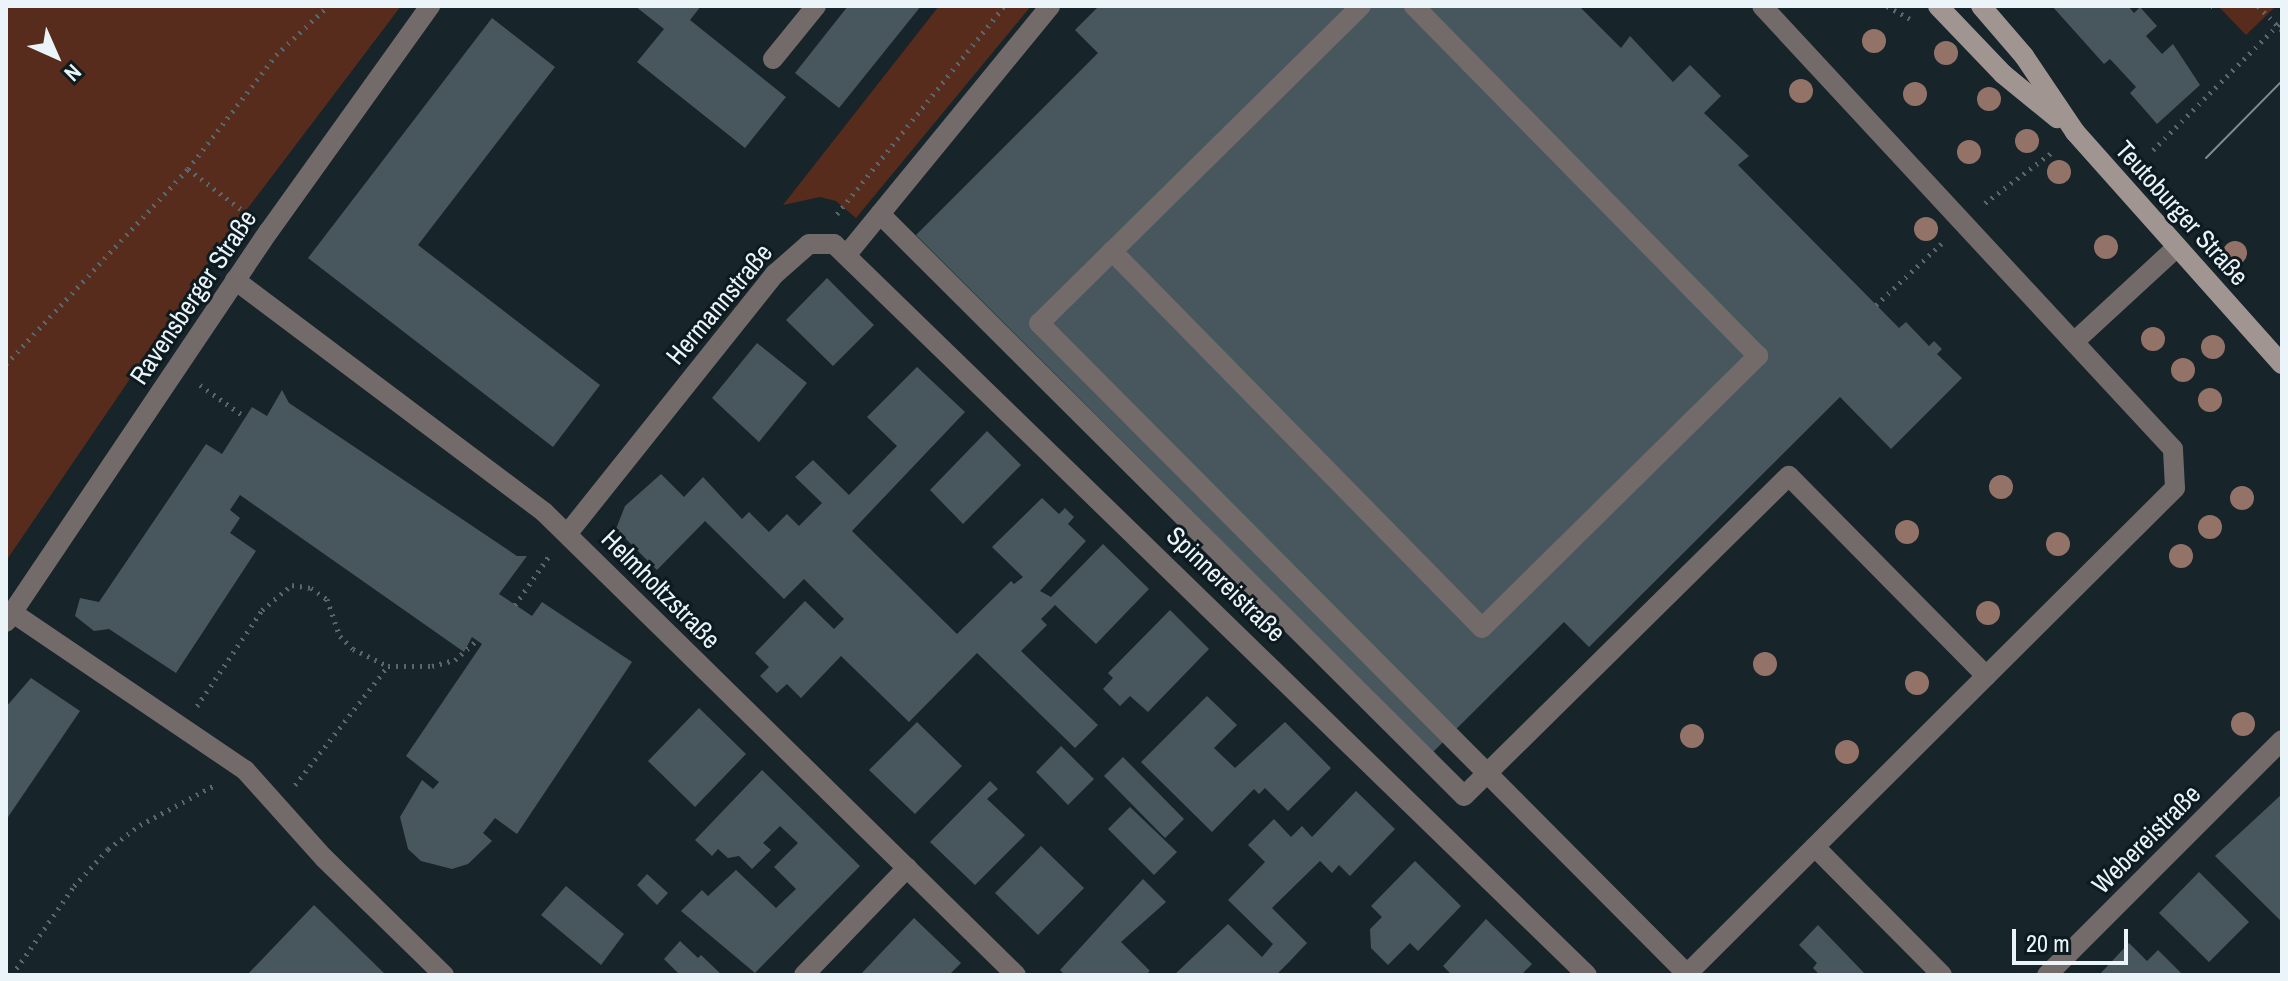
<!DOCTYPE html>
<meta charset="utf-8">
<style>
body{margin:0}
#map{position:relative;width:2288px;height:981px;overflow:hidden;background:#17242a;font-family:"Archivo Narrow",sans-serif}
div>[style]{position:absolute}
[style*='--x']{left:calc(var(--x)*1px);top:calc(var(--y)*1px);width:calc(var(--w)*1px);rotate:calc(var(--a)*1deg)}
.green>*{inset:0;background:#572c1c}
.building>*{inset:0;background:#48575e}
.path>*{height:5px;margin-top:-2.5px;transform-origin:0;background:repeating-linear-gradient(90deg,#5a666b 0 2px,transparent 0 8px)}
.lane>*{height:20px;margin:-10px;padding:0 10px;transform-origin:10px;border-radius:10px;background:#726b69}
.street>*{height:20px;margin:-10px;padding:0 10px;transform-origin:10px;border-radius:10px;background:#726b69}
.secondary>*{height:20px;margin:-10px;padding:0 10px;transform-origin:10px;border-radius:10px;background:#a09591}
.tram>*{height:2px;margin:-1px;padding:0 1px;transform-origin:1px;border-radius:1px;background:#818c91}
.trees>*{width:24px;height:24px;margin:-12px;border-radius:50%;background:#937368}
span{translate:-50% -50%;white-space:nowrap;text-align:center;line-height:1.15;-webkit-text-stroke:6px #0d1b20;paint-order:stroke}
.street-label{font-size:26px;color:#ebf4f8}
.frame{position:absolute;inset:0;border:8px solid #ebf4f8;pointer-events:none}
.north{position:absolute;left:16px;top:16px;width:80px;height:80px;-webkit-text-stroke:6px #0d1b20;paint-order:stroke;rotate:135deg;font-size:22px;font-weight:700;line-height:32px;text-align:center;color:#ebf4f8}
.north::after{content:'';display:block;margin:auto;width:28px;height:36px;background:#ebf4f8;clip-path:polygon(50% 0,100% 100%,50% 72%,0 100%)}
.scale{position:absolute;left:2012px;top:929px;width:116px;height:36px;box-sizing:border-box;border:4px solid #ebf4f8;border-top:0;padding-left:10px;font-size:24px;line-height:28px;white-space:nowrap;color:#ebf4f8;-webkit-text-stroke:6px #0d1b20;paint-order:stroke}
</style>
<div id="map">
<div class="green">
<div style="clip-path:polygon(6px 6px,401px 6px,232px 229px,6px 561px)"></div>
<div style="clip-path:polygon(939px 6px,1031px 6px,856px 218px,836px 201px,820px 197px,783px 205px)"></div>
<div style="clip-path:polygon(2218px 6px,2276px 6px,2246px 35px)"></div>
</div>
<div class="building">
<div style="clip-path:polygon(635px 6px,701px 6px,690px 20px,786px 97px,745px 148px,637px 62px,664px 29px)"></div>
<div style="clip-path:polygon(848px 6px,921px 6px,839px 108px,795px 73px)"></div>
<div style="clip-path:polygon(1099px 6px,1579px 6px,1621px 48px,1630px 36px,1673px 82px,1690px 65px,1721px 96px,1704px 113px,1749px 156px,1738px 165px,1899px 328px,1906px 322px,1929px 346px,1934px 341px,1942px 349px,1937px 354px,1962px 378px,1891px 449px,1840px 397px,1589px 647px,1564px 622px,1433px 752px,916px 235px,1098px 53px,1075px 30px)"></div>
<div style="clip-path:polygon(2052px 6px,2128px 6px,2134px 13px,2140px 7px,2157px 26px,2146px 36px,2162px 54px,2173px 44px,2200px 85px,2157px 124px,2130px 93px,2136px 87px,2110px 59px,2104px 64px)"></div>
<div style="clip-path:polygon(492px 18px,555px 67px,418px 245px,600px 385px,553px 447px,308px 258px)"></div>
<div style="clip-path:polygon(827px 278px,874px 325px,833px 366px,786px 320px)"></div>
<div style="clip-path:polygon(757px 343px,807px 383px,759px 442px,712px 398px)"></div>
<div style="clip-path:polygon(917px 367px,965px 412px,852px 531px,957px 634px,1011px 581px,1014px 584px,1023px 577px,992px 547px,1042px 498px,1059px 514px,1065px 508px,1074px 517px,1068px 524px,1086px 541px,1040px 591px,1051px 597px,1103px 544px,1149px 589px,1096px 644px,1055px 605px,1041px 619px,1047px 625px,1021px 651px,1098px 725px,1075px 748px,977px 653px,909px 722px,841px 656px,801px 698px,787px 684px,777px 693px,760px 676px,769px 667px,755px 653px,805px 601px,834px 629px,844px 619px,804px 579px,784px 599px,705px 521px,657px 570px,616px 529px,625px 506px,661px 474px,684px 497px,703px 477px,742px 519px,749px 512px,769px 532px,787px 514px,799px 526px,822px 503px,795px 477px,813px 460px,849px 495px,897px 446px,867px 417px)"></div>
<div style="clip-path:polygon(282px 390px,289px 403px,517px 556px,527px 556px,499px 594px,532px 616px,542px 602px,632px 662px,517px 834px,495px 818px,483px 833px,492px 841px,468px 864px,452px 869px,421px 861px,408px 849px,400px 817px,422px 780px,433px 789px,439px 782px,406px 756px,482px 644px,472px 637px,464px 652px,240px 495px,230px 510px,240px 518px,230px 533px,256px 551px,176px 673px,109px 629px,94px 631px,75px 616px,80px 598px,99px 602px,206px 444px,222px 454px,252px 407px,267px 416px)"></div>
<div style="clip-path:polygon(987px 431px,1021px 465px,963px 524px,930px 490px)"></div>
<div style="clip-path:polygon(1170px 610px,1209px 649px,1148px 712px,1130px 696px,1120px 706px,1103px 689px,1113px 678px,1108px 673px)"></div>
<div style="clip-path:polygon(31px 678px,80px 711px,6px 820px,6px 707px)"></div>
<div style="clip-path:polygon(1207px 696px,1237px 725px,1214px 748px,1235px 768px,1285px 722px,1331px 768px,1288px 811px,1265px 788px,1259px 794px,1254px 789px,1212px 832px,1141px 762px)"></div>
<div style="clip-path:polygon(699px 708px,746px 754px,695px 807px,648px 761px)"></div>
<div style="clip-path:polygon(917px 722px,962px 766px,915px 814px,869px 770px)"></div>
<div style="clip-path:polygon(1061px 746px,1094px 779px,1068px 805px,1036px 772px)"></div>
<div style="clip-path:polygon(1123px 757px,1184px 819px,1165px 838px,1104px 776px)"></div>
<div style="clip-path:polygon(762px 770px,860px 866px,755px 973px,681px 911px,702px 890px,708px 896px,736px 870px,776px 908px,796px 889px,774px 867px,798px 843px,780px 826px,763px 843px,771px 850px,752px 869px,739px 856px,728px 858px,718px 849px,712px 856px,695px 840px)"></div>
<div style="clip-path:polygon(990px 781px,998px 789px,987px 799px,1025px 835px,975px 885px,930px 842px)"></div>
<div style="clip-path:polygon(1356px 791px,1395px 829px,1350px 876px,1339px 865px,1332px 873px,1320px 861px,1272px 908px,1307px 943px,1290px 961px,1276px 975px,1174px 975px,1228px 924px,1262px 957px,1273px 944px,1228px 900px,1265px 862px,1248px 845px,1274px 819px,1291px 837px,1302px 826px,1312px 837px)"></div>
<div style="clip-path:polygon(2282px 794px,2282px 922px,2215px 856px)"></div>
<div style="clip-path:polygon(1130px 807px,1177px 852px,1154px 875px,1108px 829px)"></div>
<div style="clip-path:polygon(1041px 846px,1084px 888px,1038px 935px,995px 893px)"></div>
<div style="clip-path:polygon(1415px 861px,1461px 906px,1418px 951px,1410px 943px,1388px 965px,1371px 948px,1370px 929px,1382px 917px,1371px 906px)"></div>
<div style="clip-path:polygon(2199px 872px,2249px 922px,2209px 962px,2159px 913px)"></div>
<div style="clip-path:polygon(647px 874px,668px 893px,657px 905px,637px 885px)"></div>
<div style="clip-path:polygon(1143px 879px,1166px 902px,1121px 942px,1150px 971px,1145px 975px,1065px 975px,1060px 970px)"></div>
<div style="clip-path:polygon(566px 886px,624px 934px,601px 965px,541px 915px)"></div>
<div style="clip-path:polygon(314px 905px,386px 975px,247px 975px)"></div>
<div style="clip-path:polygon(914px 918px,961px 963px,949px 975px,860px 975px)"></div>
<div style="clip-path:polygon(1486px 919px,1532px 964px,1521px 975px,1452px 975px,1443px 966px)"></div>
<div style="clip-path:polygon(1818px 925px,1866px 975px,1820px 975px,1813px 968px,1817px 963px,1799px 945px)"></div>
<div style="clip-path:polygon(680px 941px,698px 958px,701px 955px,722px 975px,680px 975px,664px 959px)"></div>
<div style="clip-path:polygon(2129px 943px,2147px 961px,2158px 950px,2183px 975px,2099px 975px)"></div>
</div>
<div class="path">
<div style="--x:1887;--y:6;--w:26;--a:29"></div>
<div style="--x:2211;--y:6;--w:1;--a:0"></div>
<div style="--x:2258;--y:6;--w:34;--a:45"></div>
<div style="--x:2153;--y:150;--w:182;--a:-45"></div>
<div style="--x:188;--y:169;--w:73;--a:37.2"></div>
<div style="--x:1985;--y:203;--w:83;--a:-37.1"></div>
<div style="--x:837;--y:214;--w:267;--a:-51.2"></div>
<div style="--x:1876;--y:305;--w:92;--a:-43.2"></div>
<div style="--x:6;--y:364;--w:267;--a:-47"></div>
<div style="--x:188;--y:169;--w:144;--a:-52.3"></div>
<div style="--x:276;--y:55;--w:71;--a:-43.3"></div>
<div style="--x:200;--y:385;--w:55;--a:35.4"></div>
<div style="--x:515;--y:605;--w:60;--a:-55.2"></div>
<div style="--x:197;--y:706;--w:116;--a:-55.9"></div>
<div style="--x:262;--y:610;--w:39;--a:-40"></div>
<div style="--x:292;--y:585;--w:19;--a:9"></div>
<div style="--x:311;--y:588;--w:19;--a:35"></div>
<div style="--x:327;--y:599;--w:39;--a:71"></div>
<div style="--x:340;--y:636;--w:18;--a:45"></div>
<div style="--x:353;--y:649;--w:39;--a:26"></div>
<div style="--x:388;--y:666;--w:44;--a:0"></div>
<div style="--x:432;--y:666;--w:24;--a:-15"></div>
<div style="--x:455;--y:660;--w:30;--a:-42"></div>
<div style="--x:295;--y:785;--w:151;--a:-52"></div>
<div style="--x:12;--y:975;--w:108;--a:-55.1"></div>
<div style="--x:74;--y:886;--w:50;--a:-47.4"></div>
<div style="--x:108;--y:849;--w:40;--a:-37"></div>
<div style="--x:140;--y:825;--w:85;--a:-28.1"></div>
</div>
<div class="lane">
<div style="--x:1361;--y:6;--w:452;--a:135.4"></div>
<div style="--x:1039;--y:323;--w:919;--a:45.13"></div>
<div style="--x:773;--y:59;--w:68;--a:-50.9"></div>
<div style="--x:880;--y:214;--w:824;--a:44.9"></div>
<div style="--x:1464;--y:796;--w:456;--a:-44.6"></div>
<div style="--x:1789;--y:476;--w:281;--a:45.4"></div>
<div style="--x:1112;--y:251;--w:528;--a:45.54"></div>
<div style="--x:1482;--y:628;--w:388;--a:-44.6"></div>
<div style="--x:1758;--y:356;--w:491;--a:-134.5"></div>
<div style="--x:848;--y:253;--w:319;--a:-50.7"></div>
<div style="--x:2074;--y:342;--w:140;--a:-42.7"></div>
<div style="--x:13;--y:613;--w:280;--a:34.1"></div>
<div style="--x:245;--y:770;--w:118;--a:48.1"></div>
<div style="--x:324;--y:858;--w:168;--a:44.3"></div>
<div style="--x:1815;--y:847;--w:180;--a:45.2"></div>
<div style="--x:1686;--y:975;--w:690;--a:-44.88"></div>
<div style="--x:2175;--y:488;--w:39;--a:-93"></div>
<div style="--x:2173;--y:449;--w:604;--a:-132.85"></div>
</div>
<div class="street">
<div style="--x:235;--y:280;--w:386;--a:36.9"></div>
<div style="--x:544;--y:512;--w:661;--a:44.45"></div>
<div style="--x:568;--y:533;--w:332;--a:-51.4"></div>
<div style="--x:775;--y:274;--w:45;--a:-41.4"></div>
<div style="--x:809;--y:244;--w:25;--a:0"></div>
<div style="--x:834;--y:244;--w:1049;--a:44.15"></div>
<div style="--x:6;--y:622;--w:471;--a:-56.1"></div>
<div style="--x:269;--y:231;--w:277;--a:-54.4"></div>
<div style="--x:804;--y:975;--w:149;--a:-46.1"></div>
<div style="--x:2047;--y:975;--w:332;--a:-45"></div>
</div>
<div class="secondary">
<div style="--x:1938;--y:6;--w:94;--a:46.3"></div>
<div style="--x:2003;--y:74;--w:70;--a:39.2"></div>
<div style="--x:1981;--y:6;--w:66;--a:49.3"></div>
<div style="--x:2024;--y:56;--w:92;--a:56.1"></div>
<div style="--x:2075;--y:132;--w:311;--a:48.3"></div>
</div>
<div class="tram">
<div style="--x:2206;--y:158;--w:108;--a:-45.4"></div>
</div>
<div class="trees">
<div style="left:1874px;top:41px"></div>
<div style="left:1946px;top:53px"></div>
<div style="left:1801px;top:91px"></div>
<div style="left:1915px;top:94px"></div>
<div style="left:1989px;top:99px"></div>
<div style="left:2027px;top:141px"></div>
<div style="left:1969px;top:152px"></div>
<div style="left:2059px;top:172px"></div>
<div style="left:1926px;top:229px"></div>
<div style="left:2106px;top:247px"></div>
<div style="left:2235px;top:253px"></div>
<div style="left:2153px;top:339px"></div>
<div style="left:2213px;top:347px"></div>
<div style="left:2183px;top:370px"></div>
<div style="left:2210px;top:400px"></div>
<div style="left:2001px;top:487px"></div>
<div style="left:2242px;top:498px"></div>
<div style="left:2210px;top:527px"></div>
<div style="left:1907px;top:532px"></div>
<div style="left:2058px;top:544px"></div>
<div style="left:2181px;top:556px"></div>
<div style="left:1988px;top:613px"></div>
<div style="left:1765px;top:664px"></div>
<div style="left:1917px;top:683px"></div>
<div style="left:2243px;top:724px"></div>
<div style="left:1692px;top:736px"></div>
<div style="left:1847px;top:752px"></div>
</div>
<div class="street-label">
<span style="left:2182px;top:213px;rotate:48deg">Teutoburger Straße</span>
<span style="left:193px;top:297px;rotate:-56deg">Ravensberger Straße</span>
<span style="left:719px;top:304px;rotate:-50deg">Hermannstraße</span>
<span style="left:1226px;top:584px;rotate:44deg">Spinnereistraße</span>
<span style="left:661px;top:589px;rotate:45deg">Helmholtzstraße</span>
<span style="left:2146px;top:839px;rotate:-45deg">Webereistraße</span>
</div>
<div class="frame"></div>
<div class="north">N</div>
<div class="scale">20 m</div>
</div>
